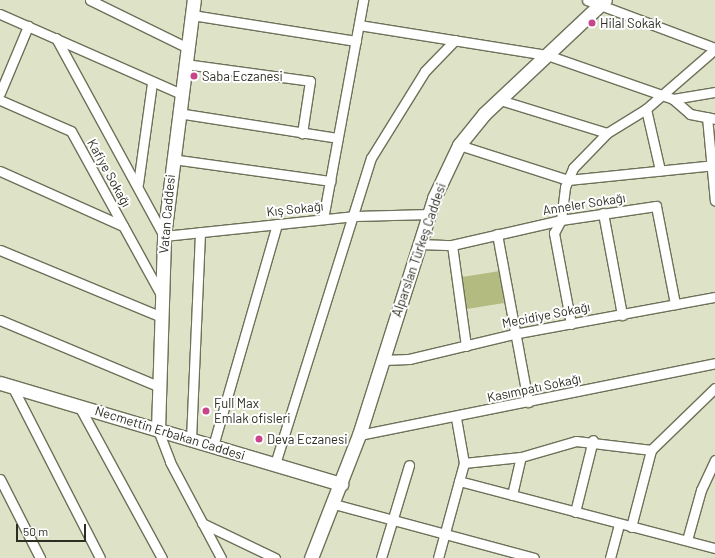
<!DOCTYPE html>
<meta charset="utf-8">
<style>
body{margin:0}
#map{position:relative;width:715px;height:558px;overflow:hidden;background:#dee2c7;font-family:Barlow,sans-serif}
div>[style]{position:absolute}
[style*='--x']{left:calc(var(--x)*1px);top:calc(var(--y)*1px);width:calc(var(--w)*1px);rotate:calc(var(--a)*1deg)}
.green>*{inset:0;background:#b4bb81}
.roads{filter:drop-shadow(1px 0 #6e7159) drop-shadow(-1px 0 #6e7159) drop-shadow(0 1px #6e7159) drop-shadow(0 -1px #6e7159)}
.street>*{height:9px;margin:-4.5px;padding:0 4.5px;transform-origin:4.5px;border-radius:4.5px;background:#fff}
.secondary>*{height:13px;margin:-6.5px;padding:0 6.5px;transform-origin:6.5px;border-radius:6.5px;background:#fff}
.dots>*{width:11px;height:11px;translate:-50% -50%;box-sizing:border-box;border:2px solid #fff;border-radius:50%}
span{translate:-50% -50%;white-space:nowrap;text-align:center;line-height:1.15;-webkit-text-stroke:4px #fff;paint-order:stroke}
.poi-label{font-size:13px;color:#2c2e23}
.left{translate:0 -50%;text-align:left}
.street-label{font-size:13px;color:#2c2e23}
.scale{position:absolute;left:16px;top:524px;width:70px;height:18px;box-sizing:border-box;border:2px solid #2c2e23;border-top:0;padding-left:5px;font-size:12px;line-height:14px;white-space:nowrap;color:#2c2e23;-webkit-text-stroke:3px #fff;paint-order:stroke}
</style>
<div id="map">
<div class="green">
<div style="clip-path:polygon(500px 271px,504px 303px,467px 309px,462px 277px)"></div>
</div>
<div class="roads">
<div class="street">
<div style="--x:90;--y:0;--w:109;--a:26.1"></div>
<div style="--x:587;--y:0;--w:137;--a:20.6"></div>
<div style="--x:0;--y:14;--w:198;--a:23.8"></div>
<div style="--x:192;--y:15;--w:166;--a:9"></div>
<div style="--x:359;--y:25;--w:190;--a:9.1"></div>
<div style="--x:547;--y:55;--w:133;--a:19.2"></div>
<div style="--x:673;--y:99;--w:43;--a:-9.5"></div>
<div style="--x:56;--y:38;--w:226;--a:61.4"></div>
<div style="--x:164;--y:236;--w:192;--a:-6"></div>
<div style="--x:355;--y:216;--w:75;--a:-1.5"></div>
<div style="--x:185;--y:64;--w:126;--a:7.7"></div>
<div style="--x:310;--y:81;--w:53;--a:98.7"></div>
<div style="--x:0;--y:93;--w:73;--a:-67.3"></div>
<div style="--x:673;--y:99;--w:23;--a:41"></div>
<div style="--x:690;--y:114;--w:25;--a:11"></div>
<div style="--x:0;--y:100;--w:77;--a:23.6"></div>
<div style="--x:71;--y:131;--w:187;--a:61.2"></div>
<div style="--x:500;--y:100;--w:112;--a:17.1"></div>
<div style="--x:646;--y:109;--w:63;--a:77.1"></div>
<div style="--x:178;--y:113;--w:161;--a:8.9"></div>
<div style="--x:707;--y:117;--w:84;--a:84.6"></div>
<div style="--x:459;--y:145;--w:114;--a:17.8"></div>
<div style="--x:568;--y:180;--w:148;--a:-5.8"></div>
<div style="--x:172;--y:159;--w:160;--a:7.9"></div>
<div style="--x:0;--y:171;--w:135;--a:24.1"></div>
<div style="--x:138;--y:184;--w:102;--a:-82.1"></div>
<div style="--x:603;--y:213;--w:104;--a:79.4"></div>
<div style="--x:323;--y:219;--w:223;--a:-79.6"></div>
<div style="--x:497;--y:234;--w:171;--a:79.5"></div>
<div style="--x:419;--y:244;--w:33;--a:2"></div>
<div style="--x:452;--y:245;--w:112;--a:-12.9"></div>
<div style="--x:561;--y:220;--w:96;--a:-8.4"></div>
<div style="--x:656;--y:206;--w:100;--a:79"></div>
<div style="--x:452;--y:245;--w:102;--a:82.1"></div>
<div style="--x:0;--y:250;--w:175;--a:22.5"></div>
<div style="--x:0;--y:320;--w:173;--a:22.7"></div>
<div style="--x:571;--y:324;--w:93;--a:-100.6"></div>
<div style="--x:554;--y:233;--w:15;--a:-62"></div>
<div style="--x:561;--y:220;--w:33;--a:-83"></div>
<div style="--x:565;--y:187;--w:21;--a:-67"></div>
<div style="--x:573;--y:168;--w:49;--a:-45.8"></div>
<div style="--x:607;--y:133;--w:46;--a:-31.6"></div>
<div style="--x:646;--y:109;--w:91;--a:-41"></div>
<div style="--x:383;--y:360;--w:26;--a:-2"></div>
<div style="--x:409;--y:359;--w:107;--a:-13.5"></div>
<div style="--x:513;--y:334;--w:205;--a:-10.4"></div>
<div style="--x:12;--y:386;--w:193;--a:62.9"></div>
<div style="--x:79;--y:406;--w:173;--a:61.4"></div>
<div style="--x:158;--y:430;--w:34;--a:69"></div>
<div style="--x:170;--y:462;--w:109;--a:62"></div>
<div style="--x:359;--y:435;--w:363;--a:-11.4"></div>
<div style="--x:191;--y:439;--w:207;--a:-87.5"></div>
<div style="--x:213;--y:446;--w:231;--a:-73.9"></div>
<div style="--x:464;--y:463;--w:57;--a:-6"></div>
<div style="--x:521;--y:457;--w:57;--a:-16.2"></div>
<div style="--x:576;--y:441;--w:76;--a:6.8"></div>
<div style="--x:275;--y:464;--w:321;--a:-72.6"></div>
<div style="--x:371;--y:158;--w:102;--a:-58.2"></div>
<div style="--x:425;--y:71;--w:43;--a:-45.9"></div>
<div style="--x:0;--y:479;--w:89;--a:63.1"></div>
<div style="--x:459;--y:481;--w:265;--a:14.7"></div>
<div style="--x:512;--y:495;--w:39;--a:-77"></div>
<div style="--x:334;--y:504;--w:207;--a:15.1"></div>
<div style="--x:575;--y:512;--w:74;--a:-76"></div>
<div style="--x:202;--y:523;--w:81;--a:25.6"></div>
<div style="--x:631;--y:527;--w:80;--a:-75.4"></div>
<div style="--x:651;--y:450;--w:89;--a:-44.1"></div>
<div style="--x:687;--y:540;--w:52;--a:-74.4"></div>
<div style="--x:701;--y:490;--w:33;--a:-65"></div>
<div style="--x:381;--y:558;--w:97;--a:-73.2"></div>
<div style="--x:438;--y:558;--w:98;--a:-74.7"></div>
<div style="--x:464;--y:463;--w:46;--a:-100.1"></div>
<div style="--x:610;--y:558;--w:35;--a:-75"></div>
</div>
<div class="secondary">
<div style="--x:0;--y:383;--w:356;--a:16.5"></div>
<div style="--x:158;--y:430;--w:194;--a:-88.2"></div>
<div style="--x:164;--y:236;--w:238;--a:-82.8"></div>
<div style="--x:311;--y:558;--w:132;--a:-68.7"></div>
<div style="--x:359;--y:435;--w:249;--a:-72.4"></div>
<div style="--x:434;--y:198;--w:59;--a:-64.7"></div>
<div style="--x:459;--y:145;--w:40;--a:-51"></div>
<div style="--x:484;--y:114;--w:166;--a:-43.3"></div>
</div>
</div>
<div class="dots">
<div style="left:592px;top:23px;background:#c8458c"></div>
<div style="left:194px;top:76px;background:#c8458c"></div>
<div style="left:206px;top:411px;background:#c8458c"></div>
<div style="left:259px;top:439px;background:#c8458c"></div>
</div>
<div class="poi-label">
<span class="left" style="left:600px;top:23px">Hilal Sokak</span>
<span class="left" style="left:202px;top:76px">Saba Eczanesi</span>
<span class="left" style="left:214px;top:411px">Full Max<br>Emlak ofisleri</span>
<span class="left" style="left:267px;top:439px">Deva Eczanesi</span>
</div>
<div class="street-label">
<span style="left:109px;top:173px;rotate:61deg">Kafiye Sokağı</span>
<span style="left:584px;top:204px;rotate:-9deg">Anneler Sokağı</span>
<span style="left:295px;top:209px;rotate:-6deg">Kış Sokağı</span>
<span style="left:167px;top:214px;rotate:-85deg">Vatan Caddesi</span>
<span style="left:419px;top:250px;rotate:-71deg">Alparslan Türkeş Caddesi</span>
<span style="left:546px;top:315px;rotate:-11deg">Mecidiye Sokağı</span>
<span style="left:534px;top:388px;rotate:-12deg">Kasımpatı Sokağı</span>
<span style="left:170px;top:433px;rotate:17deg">Necmettin Erbakan Caddesi</span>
</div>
<div class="scale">50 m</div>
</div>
